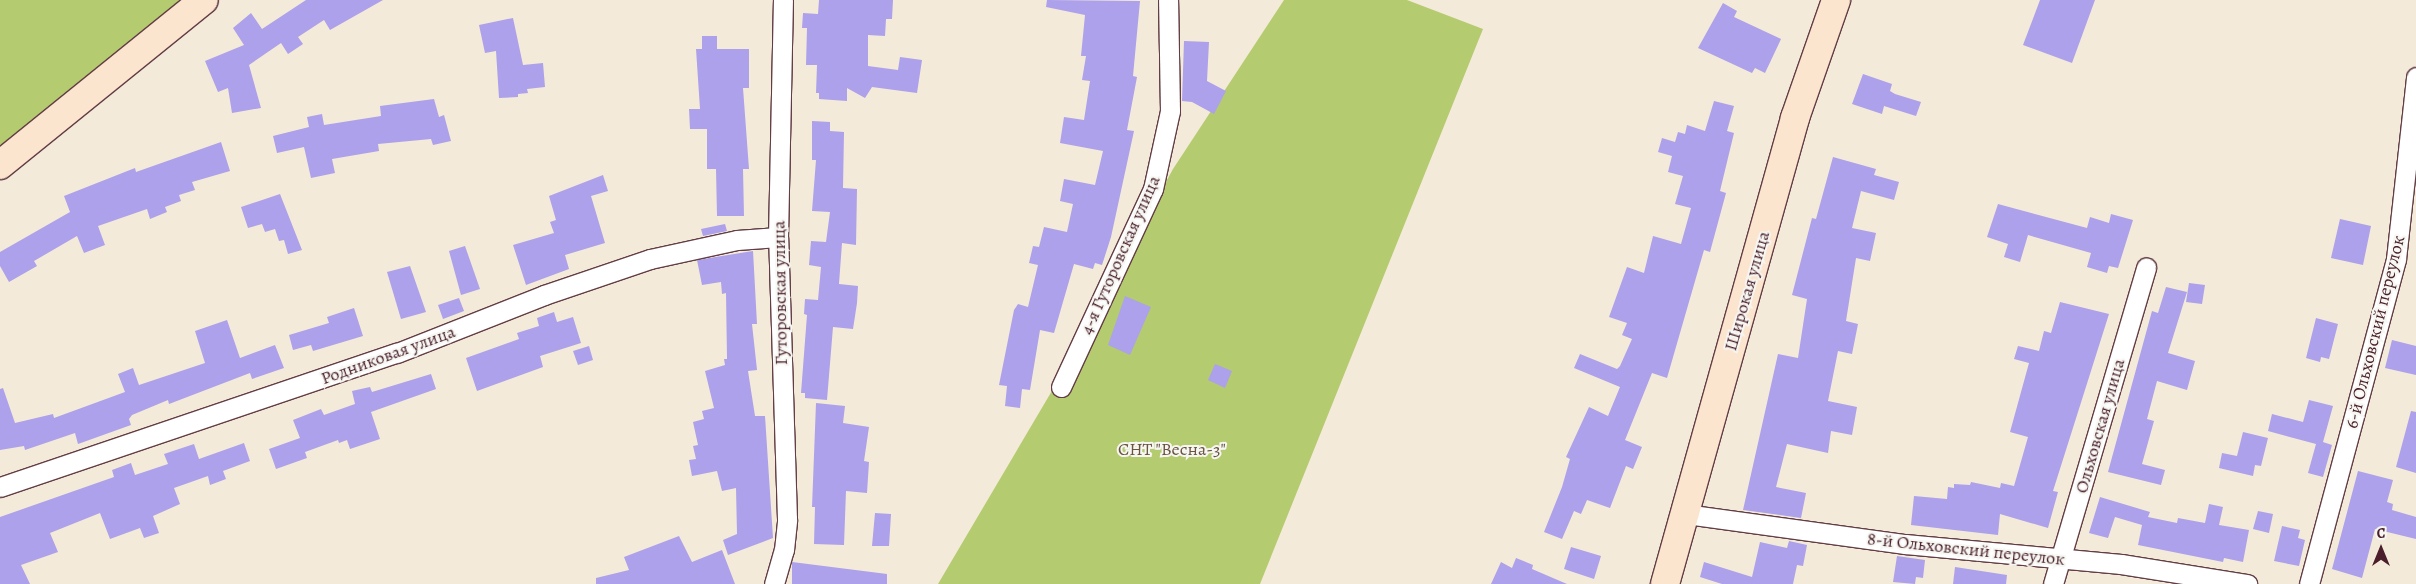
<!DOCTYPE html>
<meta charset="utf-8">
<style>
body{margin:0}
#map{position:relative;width:2416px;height:584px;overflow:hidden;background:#f3ead9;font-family:Alegreya,serif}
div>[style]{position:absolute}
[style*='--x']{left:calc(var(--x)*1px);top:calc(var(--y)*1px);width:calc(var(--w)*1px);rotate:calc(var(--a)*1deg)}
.green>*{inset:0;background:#b5cb6f}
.building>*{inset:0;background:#aca1ea}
.roads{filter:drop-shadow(1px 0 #633d45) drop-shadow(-1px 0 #633d45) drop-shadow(0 1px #633d45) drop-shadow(0 -1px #633d45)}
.street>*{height:19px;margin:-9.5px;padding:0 9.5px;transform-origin:9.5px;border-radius:9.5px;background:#fff}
.secondary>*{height:28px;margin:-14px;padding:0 14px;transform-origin:14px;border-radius:14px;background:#fbe5cf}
span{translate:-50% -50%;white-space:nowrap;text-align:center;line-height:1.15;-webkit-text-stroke:4px #f6f6f2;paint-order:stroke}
.street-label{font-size:18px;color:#4a1f2b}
.park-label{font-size:18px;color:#6a533f}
.north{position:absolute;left:2356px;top:524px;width:50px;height:50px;-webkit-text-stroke:4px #f6f6f2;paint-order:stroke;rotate:0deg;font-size:14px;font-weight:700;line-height:20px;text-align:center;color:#4a1f2b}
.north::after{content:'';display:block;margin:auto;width:18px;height:22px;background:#4a1f2b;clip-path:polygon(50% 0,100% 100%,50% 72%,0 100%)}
</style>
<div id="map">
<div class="green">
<div style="clip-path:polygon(0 0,185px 0,0 148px)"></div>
<div style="clip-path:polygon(1284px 0,1407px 0,1483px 29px,1260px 584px,938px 584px,1056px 384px,1173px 169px)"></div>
</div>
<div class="building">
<div style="clip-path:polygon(306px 0,383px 0,330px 30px,324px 20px,298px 37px,303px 44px,288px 54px,281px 43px,249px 65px,261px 108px,232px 113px,228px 88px,218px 92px,205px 61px,244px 45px,233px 28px,251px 13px,262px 29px)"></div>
<div style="clip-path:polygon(819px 0,893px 0,892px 19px,886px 19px,885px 36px,868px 35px,868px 66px,898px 70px,900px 57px,922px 60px,917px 93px,872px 87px,865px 98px,847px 88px,847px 101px,819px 99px,819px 93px,816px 93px,817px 65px,806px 65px,807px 28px,802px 28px,803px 13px,818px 14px)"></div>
<div style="clip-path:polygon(1047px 0,1140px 1px,1133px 76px,1137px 77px,1127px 130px,1134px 131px,1111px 237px,1102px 265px,1095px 263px,1093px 269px,1074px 264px,1054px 333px,1040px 330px,1030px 390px,1022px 389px,1020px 408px,1005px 406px,1007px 386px,999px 385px,1014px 310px,1018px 304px,1028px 307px,1038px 265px,1029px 263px,1033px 246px,1039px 247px,1044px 227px,1067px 232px,1073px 204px,1060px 201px,1064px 179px,1095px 185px,1103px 151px,1060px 143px,1064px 117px,1084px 120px,1090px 81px,1082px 80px,1086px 56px,1081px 56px,1085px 15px,1046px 7px)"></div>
<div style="clip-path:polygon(2040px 0,2095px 0,2072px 63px,2023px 45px)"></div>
<div style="clip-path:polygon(1723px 3px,1737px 11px,1734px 17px,1781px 39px,1765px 73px,1755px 68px,1752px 73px,1698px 48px)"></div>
<div style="clip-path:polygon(513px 18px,523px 65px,543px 63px,545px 87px,527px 89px,528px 93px,518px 94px,518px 97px,499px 98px,496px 51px,485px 53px,479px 25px)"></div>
<div style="clip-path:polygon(702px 36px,717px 36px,717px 49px,749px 49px,749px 88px,743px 88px,749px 169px,743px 169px,744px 216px,717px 216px,716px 169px,707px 169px,707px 129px,690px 129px,689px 109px,700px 109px,696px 49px,702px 49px)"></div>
<div style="clip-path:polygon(1184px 41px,1209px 42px,1207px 81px,1226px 91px,1214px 114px,1192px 102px,1182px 101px)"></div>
<div style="clip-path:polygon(1863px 74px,1892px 84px,1890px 91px,1895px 94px,1921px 102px,1916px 116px,1884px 106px,1882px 114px,1852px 104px)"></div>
<div style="clip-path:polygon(434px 99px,439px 117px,444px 115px,451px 141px,433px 145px,431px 139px,378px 144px,379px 151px,332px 159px,335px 173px,311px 178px,304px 147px,277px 153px,273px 136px,309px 127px,307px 117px,322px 114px,324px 125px,381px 116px,380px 106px)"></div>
<div style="clip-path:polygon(1714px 101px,1734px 106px,1727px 131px,1734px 133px,1720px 191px,1726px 193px,1710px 252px,1704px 250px,1667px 378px,1652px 373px,1625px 440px,1642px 447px,1633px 469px,1626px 466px,1610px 508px,1587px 500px,1581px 514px,1574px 511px,1562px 539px,1544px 532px,1562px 487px,1570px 459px,1566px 457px,1589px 407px,1608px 416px,1620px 387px,1574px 368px,1580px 354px,1617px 369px,1620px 366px,1632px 339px,1622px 335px,1627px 323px,1609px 317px,1627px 267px,1644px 273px,1653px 236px,1681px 244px,1691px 208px,1675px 204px,1683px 176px,1668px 172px,1672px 156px,1658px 152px,1662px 138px,1675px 142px,1678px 132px,1685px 134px,1687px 125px,1705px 131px)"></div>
<div style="clip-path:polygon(812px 121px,830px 122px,830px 131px,844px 132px,843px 188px,857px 189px,856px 245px,842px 243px,839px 284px,858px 286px,857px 303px,853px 329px,833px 327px,827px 400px,805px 398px,805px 393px,801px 393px,807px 315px,804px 314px,805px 299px,818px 300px,821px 267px,809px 265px,811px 241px,826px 242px,830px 212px,812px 211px,816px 160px,812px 160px)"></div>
<div style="clip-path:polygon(221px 142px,230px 171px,192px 182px,195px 190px,179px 195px,181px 201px,165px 207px,167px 212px,150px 219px,147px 209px,98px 226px,105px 245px,84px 253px,77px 236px,34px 261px,37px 266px,9px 282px,0 266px,0 252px,70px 212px,64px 196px,135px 168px,136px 172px)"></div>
<div style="clip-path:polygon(1833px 157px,1876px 169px,1874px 175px,1899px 182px,1894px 200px,1861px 191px,1852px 228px,1876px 233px,1870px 261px,1856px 258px,1846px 321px,1858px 324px,1852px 354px,1838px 351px,1828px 401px,1857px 407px,1852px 435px,1831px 431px,1828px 453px,1787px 444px,1776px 487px,1806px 493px,1801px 518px,1743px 510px,1778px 354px,1798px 358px,1807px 299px,1792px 295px,1812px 218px,1816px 219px)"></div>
<div style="clip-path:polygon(603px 175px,608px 191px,591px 196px,605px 243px,565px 255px,569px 269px,526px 285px,513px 245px,554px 233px,550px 222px,556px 220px,549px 196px)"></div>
<div style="clip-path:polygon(280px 194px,302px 250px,288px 254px,284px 240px,279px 241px,275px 229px,265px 232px,262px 224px,248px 228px,241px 207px)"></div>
<div style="clip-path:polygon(1998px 204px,2087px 228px,2090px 217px,2109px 223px,2111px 214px,2133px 220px,2118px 268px,2109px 266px,2107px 273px,2087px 267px,2091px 253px,2028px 235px,2020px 262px,2004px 257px,2008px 244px,1987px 237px)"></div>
<div style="clip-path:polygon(2340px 219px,2371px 226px,2363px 265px,2331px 258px)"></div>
<div style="clip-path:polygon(725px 224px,727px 231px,703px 236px,701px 229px)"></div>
<div style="clip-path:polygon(465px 246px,480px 289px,461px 295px,449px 251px)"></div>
<div style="clip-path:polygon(753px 251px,757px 324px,752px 324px,757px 370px,748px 371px,755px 416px,765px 416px,773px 538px,728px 555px,723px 540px,737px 534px,736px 488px,722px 491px,717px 471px,692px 476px,689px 460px,696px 459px,693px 446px,698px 445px,693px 422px,704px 419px,702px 411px,714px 408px,705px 371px,725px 365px,724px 359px,727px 359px,726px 293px,722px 294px,721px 282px,702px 285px,697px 260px)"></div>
<div style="clip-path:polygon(410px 266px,426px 312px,401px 319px,387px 272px)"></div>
<div style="clip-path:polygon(2189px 283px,2205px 285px,2202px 304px,2186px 302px)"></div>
<div style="clip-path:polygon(2166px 287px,2187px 292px,2168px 353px,2195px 361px,2187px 390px,2157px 381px,2147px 419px,2154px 421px,2142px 464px,2165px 470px,2161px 485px,2108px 472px,2152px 311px,2158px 313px)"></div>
<div style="clip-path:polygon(1125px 296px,1151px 307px,1130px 355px,1108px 345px)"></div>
<div style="clip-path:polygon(459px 298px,464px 311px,443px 319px,438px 305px)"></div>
<div style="clip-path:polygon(2060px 302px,2109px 314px,2053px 491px,2058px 492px,2048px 528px,2000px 514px,1998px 535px,1911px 525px,1914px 496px,1947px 499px,1948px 487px,1954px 488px,1954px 484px,1970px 485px,1971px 482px,2000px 488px,2001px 483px,2014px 486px,2028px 437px,2010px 432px,2029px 363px,2014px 359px,2018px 346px,2039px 351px,2044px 331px,2051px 333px)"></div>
<div style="clip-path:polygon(354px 308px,363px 336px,313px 351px,311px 345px,293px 350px,289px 335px,329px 323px,327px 317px)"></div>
<div style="clip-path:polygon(554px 312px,557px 322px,573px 317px,581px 343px,540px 356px,543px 367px,477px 391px,466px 358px,519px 339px,517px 333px,539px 326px,537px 318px)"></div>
<div style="clip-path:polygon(2316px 318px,2338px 324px,2329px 359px,2321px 357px,2320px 362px,2306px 358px)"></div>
<div style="clip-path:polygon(227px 320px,240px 358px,275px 345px,284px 368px,252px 379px,250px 373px,169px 404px,168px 400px,132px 415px,129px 419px,131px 425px,78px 444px,75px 433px,25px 450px,24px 446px,0 450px,0 389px,3px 388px,15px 423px,53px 414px,54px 418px,125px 392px,118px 374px,133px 368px,139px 385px,205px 363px,195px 331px)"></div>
<div style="clip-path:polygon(2392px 340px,2416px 346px,2416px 375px,2385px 368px)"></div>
<div style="clip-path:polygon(589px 346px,593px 360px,578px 365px,573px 351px)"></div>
<div style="clip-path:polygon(1215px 364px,1232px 371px,1225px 388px,1208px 380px)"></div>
<div style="clip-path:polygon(431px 374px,436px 389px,371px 412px,380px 439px,350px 449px,347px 440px,339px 443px,338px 440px,305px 452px,307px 458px,276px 469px,269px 449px,300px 438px,293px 420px,321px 409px,324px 415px,355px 404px,352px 391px,370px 387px,372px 392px)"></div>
<div style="clip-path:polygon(2309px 400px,2333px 406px,2323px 442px,2332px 445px,2323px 477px,2308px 473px,2316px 444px,2268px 431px,2272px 414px,2303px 422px)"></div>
<div style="clip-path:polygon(816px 403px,845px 406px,843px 423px,869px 427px,864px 461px,869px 462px,867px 493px,846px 491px,844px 545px,814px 544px,815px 507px,812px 507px)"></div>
<div style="clip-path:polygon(2411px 411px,2416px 412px,2416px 473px,2396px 467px)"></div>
<div style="clip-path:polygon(2243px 432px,2268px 438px,2261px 466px,2255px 465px,2253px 476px,2219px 468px,2222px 453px,2237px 456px)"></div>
<div style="clip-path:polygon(244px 443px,250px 461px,223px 471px,226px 479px,210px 485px,208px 476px,174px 488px,180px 504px,153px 516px,159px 533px,144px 538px,140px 528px,110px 539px,100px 513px,50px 533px,58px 552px,21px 565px,30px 584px,0 584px,0 517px,114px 477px,112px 470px,131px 463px,135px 475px,168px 464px,164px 454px,194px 444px,199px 459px)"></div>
<div style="clip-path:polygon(2358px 471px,2393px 480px,2387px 502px,2393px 504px,2392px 510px,2416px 517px,2416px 539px,2375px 529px,2362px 578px,2332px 569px)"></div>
<div style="clip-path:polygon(2100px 497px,2150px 512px,2148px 517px,2177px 523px,2178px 518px,2205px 523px,2209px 504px,2223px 507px,2219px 525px,2249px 530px,2243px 562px,2224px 558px,2223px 562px,2138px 545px,2142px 525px,2115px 517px,2108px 538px,2089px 533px)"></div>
<div style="clip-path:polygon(2258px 511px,2273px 514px,2269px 533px,2253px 529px)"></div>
<div style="clip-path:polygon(875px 513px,891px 514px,889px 546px,872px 546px)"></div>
<div style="clip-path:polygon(2282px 526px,2300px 530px,2298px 538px,2305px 540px,2299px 566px,2274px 561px)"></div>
<div style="clip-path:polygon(679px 536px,692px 562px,722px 550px,735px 584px,596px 584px,596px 578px,629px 570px,624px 557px)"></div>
<div style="clip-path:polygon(1789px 541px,1807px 545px,1803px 566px,1797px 565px,1793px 584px,1722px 584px,1700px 577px,1704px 562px,1752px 577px,1760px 542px,1787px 548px)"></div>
<div style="clip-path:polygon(1571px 547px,1601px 556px,1594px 579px,1564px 569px)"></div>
<div style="clip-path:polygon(1897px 556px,1925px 560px,1923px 578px,1916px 577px,1915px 584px,1893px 582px)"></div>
<div style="clip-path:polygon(1516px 558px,1533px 565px,1532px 569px,1567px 584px,1491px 584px,1501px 562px,1512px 568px)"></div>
<div style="clip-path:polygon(792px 562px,887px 574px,887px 584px,792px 584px)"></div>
<div style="clip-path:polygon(1955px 567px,2007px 575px,2006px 584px,1953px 584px)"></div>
</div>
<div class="roads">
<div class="street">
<div style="--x:1061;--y:387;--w:218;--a:-65.1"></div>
<div style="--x:1153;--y:189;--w:80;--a:-77.7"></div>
<div style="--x:1170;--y:111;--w:111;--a:-91"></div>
<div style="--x:0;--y:487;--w:419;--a:-18.7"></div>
<div style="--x:397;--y:353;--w:158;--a:-21.5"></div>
<div style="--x:544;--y:295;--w:112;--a:-18.8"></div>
<div style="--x:650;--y:259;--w:89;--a:-12.3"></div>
<div style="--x:737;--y:240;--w:41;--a:-4.2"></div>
<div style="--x:1685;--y:514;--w:222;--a:7.8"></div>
<div style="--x:1905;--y:544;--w:217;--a:5.3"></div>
<div style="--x:2121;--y:564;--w:128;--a:9"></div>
<div style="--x:774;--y:584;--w:35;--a:-74"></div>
<div style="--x:784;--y:550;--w:31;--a:-84"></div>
<div style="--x:787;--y:519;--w:282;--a:-91.8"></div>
<div style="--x:778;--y:237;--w:237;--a:-88.8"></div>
<div style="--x:2053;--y:584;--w:330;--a:-73.6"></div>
<div style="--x:2309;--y:584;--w:336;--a:-75"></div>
<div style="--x:2396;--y:259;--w:183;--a:-83.7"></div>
</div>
<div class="secondary">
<div style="--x:0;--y:165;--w:262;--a:-39"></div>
<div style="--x:1665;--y:584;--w:484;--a:-74.4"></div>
<div style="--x:1795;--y:118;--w:125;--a:-70.8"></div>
</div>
</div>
<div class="street-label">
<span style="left:1120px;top:255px;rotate:-66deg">4-я Гуторовская улица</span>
<span style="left:1747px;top:291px;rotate:-74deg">Широкая улица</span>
<span style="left:780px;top:293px;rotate:-91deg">Гуторовская улица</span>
<span style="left:2375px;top:332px;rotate:-76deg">6-й Ольховский переулок</span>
<span style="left:388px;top:355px;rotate:-20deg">Родниковая улица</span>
<span style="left:2100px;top:426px;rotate:-74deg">Ольховская улица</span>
<span style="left:1966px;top:549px;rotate:6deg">8-й Ольховский переулок</span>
</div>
<div class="park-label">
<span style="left:1172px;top:449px">СНТ "Весна-3"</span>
</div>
<div class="north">С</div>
</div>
